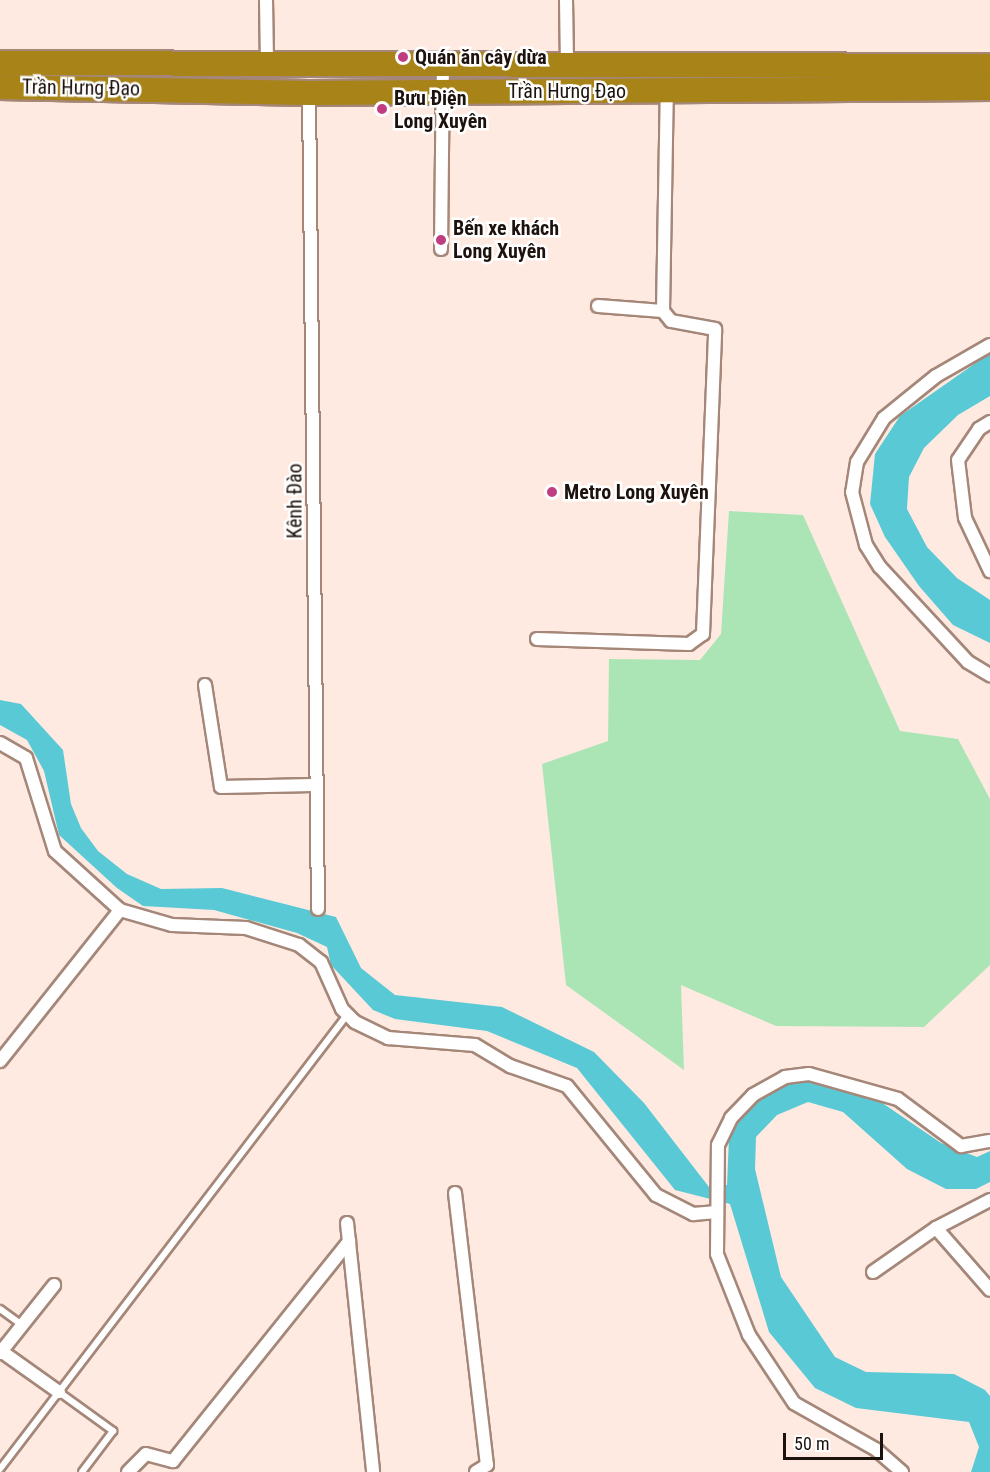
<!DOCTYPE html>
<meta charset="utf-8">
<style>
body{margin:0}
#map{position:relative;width:990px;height:1472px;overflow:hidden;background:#feeae0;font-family:"Roboto Condensed",sans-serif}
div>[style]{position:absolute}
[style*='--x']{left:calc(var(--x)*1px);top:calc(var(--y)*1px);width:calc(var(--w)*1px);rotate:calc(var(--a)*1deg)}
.green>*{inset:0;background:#ace5b5}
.water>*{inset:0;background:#5ac9d6}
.roads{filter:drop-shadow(2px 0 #a58779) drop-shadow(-2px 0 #a58779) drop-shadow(0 2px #a58779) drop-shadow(0 -2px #a58779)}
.lane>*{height:6px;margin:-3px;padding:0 3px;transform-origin:3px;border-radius:3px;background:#fff}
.street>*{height:12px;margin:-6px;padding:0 6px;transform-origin:6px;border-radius:6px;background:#fff}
.highway>*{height:24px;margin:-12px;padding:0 12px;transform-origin:12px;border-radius:12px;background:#a88418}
.dots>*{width:16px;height:16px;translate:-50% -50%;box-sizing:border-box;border:3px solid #fff;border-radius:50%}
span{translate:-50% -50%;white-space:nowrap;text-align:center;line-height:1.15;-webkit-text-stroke:5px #fff;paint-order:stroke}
.poi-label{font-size:20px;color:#1d120d;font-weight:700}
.left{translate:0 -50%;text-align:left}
.street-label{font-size:20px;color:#1d120d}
.scale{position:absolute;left:783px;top:1433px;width:100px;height:27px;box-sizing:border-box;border:3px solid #1d120d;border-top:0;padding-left:8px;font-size:18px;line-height:21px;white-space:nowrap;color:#1d120d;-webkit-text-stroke:4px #fff;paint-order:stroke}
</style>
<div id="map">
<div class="green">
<div style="clip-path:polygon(729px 511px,803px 515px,900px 731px,958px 739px,990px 799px,990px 965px,924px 1027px,776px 1026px,681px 985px,684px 1070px,566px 985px,542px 764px,608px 741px,609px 659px,700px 660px,721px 634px)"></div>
</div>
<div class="water">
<div style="clip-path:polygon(990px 353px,990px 396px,958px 415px,924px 448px,909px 477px,907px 509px,927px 547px,957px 578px,990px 600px,990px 643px,953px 625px,919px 586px,885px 537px,870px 504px,875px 454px,900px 416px)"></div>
<div style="clip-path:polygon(0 700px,21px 704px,63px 750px,71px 804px,81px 828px,98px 851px,127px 874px,161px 889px,222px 888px,336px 917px,361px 968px,395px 995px,502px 1007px,594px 1052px,644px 1103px,709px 1187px,727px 1185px,729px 1137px,750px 1103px,799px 1078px,872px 1096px,941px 1143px,977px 1157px,990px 1151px,990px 1182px,976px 1189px,946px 1189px,907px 1169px,843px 1112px,808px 1102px,777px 1115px,756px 1137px,755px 1169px,781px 1277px,835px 1357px,866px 1372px,954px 1374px,985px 1390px,990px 1396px,990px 1472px,971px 1472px,979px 1447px,969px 1422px,856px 1408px,815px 1388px,769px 1332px,730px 1204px,675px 1190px,577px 1068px,487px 1031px,395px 1019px,373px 1010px,331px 965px,327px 947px,297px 933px,214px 910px,143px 906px,117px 888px,59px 835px,44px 771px,27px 740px,0 725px)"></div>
</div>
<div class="roads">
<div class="lane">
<div style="--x:0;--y:1309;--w:27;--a:36"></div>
<div style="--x:59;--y:1392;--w:67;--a:35.8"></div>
<div style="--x:113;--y:1431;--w:51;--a:127.1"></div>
<div style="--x:0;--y:1469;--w:571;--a:-52.61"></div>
</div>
<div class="street">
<div style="--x:266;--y:0;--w:62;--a:89.1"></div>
<div style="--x:566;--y:0;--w:65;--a:89.1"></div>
<div style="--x:309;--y:93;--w:816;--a:89.37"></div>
<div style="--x:441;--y:249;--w:185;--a:-89.4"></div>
<div style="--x:598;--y:306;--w:65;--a:4.4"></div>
<div style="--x:990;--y:345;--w:62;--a:150.1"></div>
<div style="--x:936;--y:376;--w:67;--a:141.1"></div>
<div style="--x:884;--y:418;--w:52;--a:121.5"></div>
<div style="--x:857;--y:462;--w:30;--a:99"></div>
<div style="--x:852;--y:492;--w:55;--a:75.2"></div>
<div style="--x:866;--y:545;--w:26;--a:58"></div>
<div style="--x:880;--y:567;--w:129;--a:47.2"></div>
<div style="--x:968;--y:662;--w:26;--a:31"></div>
<div style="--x:990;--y:422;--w:13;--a:148"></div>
<div style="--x:979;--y:429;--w:37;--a:124"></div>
<div style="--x:958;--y:460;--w:58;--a:83.1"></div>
<div style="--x:965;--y:518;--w:59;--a:64.7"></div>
<div style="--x:537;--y:639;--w:152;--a:1.9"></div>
<div style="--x:689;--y:644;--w:17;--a:-36"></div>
<div style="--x:703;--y:634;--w:305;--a:-87.7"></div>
<div style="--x:715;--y:329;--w:45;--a:-169.7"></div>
<div style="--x:671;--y:321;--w:13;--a:-129"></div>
<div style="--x:663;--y:311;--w:221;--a:-89"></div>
<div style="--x:205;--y:685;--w:103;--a:81.1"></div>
<div style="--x:221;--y:787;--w:92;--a:-1.2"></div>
<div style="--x:0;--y:743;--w:30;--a:30"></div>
<div style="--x:26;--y:758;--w:97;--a:72.7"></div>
<div style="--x:55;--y:851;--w:88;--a:42.2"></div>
<div style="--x:120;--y:910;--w:54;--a:16.1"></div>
<div style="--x:172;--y:925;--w:74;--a:2.3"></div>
<div style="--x:246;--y:928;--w:56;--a:17.8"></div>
<div style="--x:299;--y:945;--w:28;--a:38"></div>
<div style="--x:321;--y:962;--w:51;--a:65.9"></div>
<div style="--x:342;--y:1009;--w:18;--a:45"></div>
<div style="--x:355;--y:1022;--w:37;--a:26"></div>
<div style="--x:388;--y:1038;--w:87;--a:4.6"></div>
<div style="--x:475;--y:1045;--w:41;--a:31"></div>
<div style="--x:510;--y:1066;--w:60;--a:19.3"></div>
<div style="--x:567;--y:1086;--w:141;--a:50.8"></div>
<div style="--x:656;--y:1195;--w:42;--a:27.2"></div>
<div style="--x:693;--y:1214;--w:24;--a:-5"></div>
<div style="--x:0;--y:1061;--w:193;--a:-51.5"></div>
<div style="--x:455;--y:1193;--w:274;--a:83.3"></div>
<div style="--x:487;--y:1465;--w:13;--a:148"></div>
<div style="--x:990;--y:1200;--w:61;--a:152.6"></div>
<div style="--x:936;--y:1228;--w:82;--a:48.9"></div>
<div style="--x:347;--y:1223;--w:250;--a:84"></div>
<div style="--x:873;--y:1272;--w:77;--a:-34.9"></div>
<div style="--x:1;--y:1351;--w:71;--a:35.3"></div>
<div style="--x:0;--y:1353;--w:87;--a:-51.5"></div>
<div style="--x:128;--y:1472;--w:25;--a:-45"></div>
<div style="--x:146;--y:1454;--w:28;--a:15"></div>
<div style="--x:173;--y:1461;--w:282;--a:-51.3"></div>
<div style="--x:902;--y:1472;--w:33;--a:-139"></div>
<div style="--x:877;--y:1450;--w:95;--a:-150.5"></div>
<div style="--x:794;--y:1403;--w:82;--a:-123.5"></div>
<div style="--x:749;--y:1335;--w:87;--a:-111.6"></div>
<div style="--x:717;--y:1254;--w:109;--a:-89.5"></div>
<div style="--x:718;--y:1145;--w:30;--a:-64"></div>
<div style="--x:731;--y:1118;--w:32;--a:-46"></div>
<div style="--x:753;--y:1095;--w:37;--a:-29"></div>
<div style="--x:785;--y:1077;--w:24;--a:-7"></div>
<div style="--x:809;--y:1074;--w:92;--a:15.7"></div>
<div style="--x:898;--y:1099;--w:79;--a:36.7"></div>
<div style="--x:961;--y:1146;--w:29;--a:-10"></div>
</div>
<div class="highway">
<div style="--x:0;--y:63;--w:990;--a:0.17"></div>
<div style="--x:0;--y:87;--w:309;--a:1.1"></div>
<div style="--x:309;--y:93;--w:681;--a:-0.42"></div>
</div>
</div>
<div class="dots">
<div style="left:403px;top:57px;background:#c13d82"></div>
<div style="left:382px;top:109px;background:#c13d82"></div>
<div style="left:441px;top:240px;background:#c13d82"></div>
<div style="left:552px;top:492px;background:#c13d82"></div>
</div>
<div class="poi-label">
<span class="left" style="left:415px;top:57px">Quán ăn cây dừa</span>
<span class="left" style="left:394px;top:110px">Bưu Điện<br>Long Xuyên</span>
<span class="left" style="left:453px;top:240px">Bến xe khách<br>Long Xuyên</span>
<span class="left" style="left:564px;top:492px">Metro Long Xuyên</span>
</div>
<div class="street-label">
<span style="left:81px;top:88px;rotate:1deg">Trần Hưng Đạo</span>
<span style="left:567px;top:91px">Trần Hưng Đạo</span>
<span style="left:295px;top:501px;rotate:-90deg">Kênh Đào</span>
</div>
<div class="scale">50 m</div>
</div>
